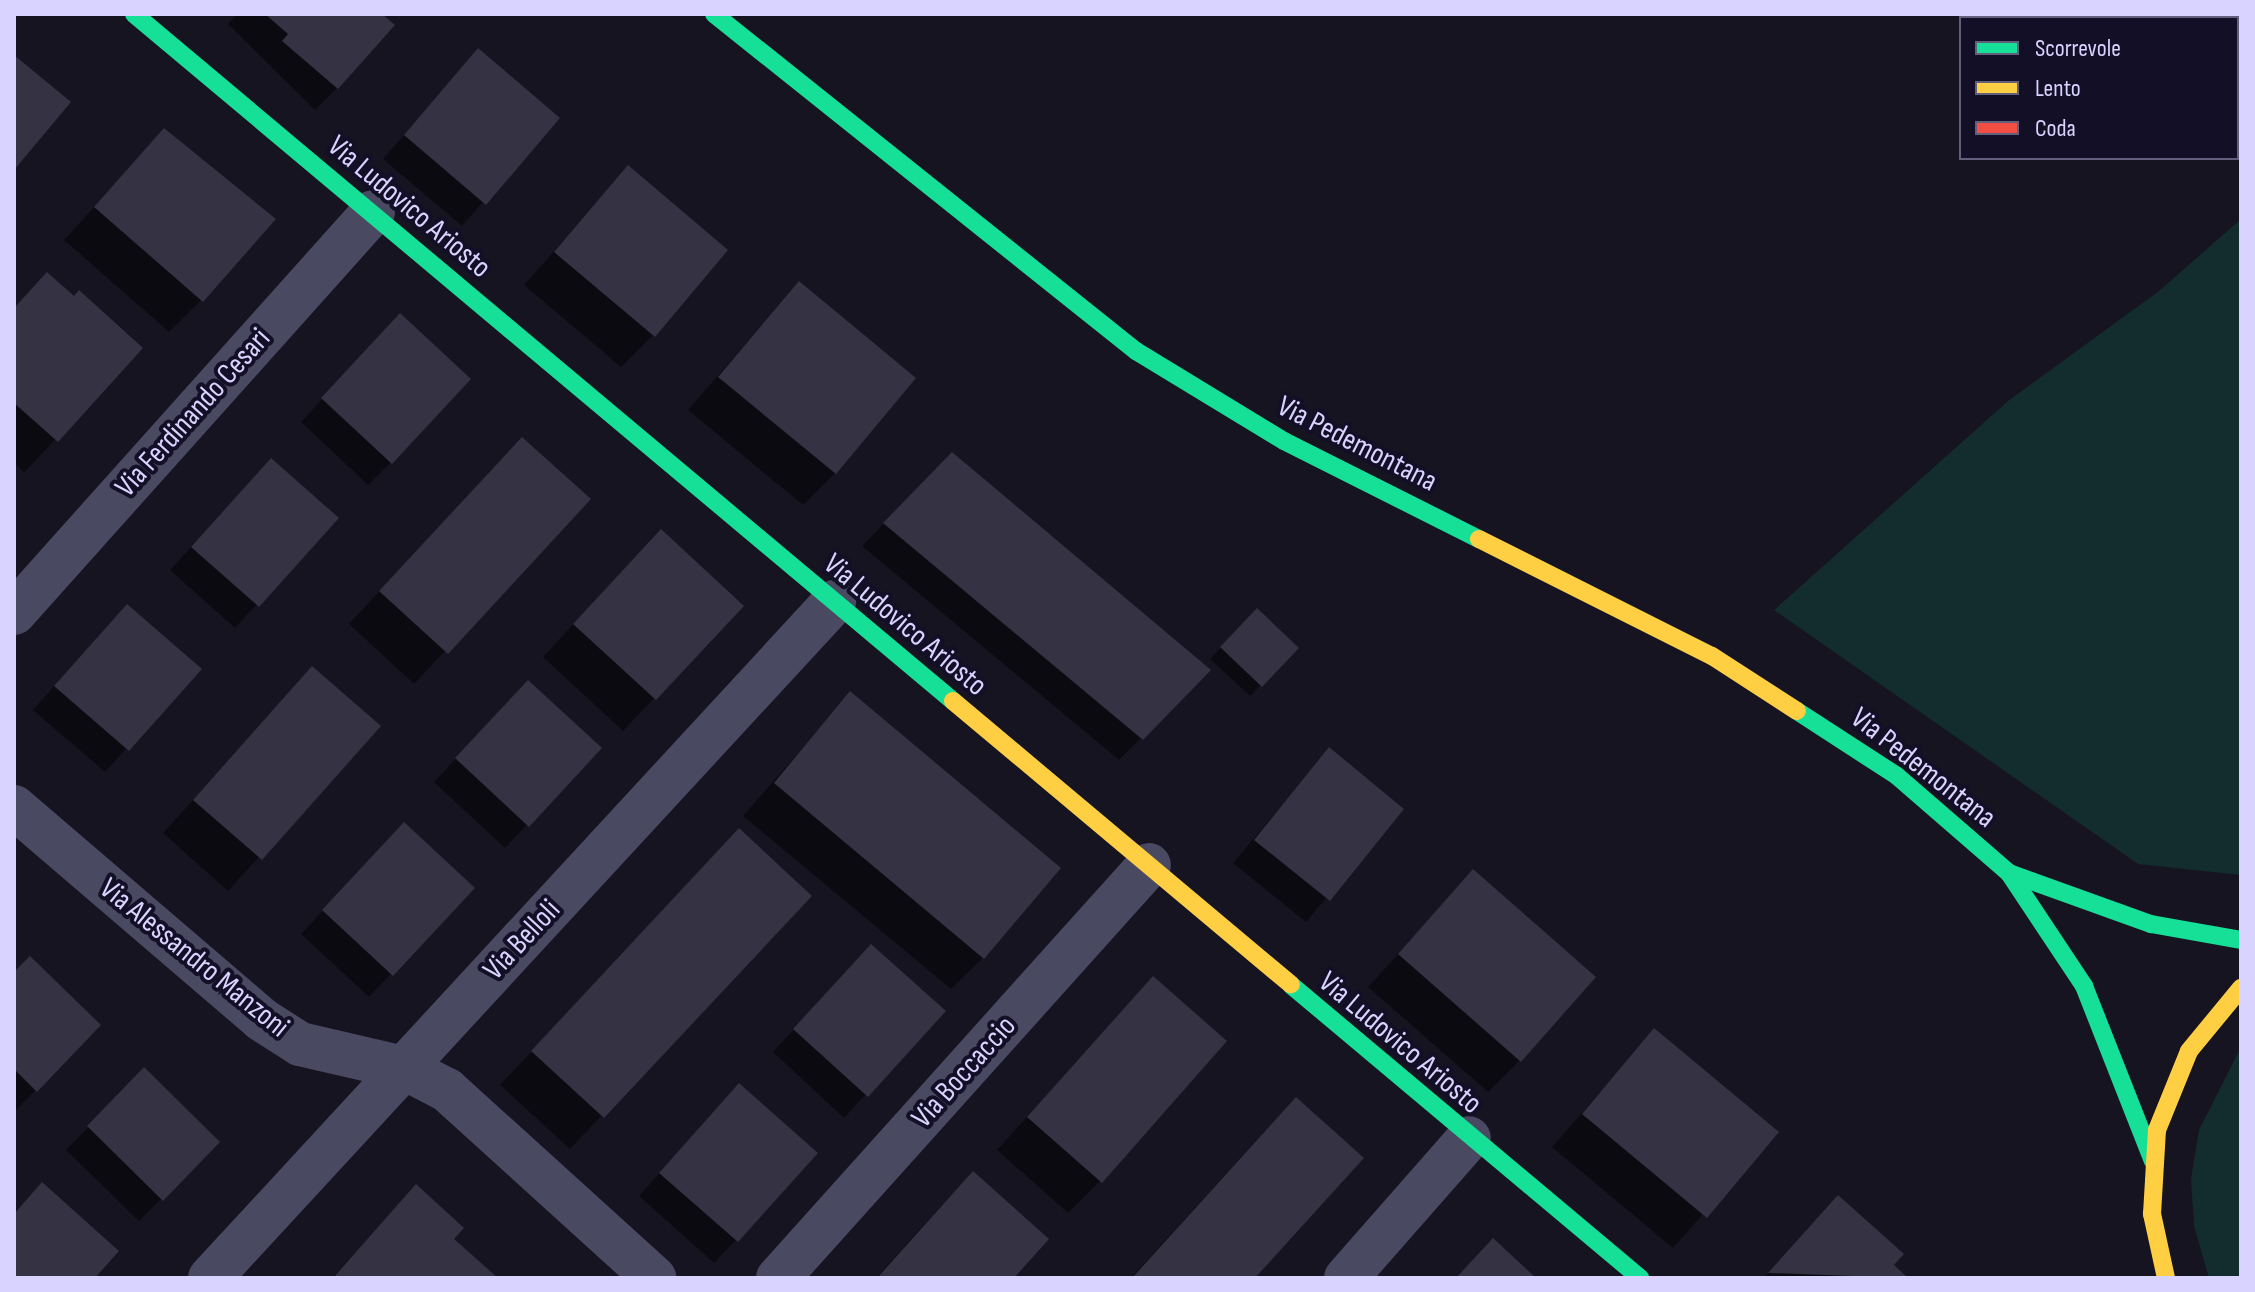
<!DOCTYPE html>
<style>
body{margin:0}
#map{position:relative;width:2255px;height:1292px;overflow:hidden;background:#161421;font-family:"Sofia Sans Condensed",sans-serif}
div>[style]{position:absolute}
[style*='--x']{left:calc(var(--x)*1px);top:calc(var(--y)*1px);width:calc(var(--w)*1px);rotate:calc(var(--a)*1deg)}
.green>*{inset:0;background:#132c2d}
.shadow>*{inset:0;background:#0007}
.building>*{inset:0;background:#343243}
.street>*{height:44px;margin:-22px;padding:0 22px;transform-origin:22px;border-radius:22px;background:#4a4962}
.fast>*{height:18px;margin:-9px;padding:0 9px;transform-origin:9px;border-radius:9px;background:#16e098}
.slow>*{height:18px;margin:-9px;padding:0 9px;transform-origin:9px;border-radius:9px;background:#ffcf43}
.jam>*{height:18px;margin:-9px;padding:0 9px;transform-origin:9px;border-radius:9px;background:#f24e42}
span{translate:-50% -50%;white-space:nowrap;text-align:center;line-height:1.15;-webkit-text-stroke:8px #130f26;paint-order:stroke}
.street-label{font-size:30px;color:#d9d4ff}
.frame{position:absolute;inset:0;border:16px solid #d9d4ff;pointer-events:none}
.legend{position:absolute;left:1959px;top:16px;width:280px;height:144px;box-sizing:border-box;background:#130f26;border:2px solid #625e7d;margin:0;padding:10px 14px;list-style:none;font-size:24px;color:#d9d4ff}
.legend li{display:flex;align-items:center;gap:16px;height:40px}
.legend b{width:40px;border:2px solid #625e7d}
</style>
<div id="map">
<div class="green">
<div style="clip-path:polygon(2241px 219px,2241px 875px,2138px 864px,1774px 610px,2008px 401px,2159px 291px)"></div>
<div style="clip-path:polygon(2241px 1047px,2241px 1278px,2209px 1278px,2194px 1226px,2191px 1179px,2199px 1130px)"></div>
</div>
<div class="shadow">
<div style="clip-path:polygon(237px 14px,379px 14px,337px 88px,315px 110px,228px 24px)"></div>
<div style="clip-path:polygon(478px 51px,557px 118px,462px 226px,383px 159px)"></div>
<div style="clip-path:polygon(164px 131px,201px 300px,169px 332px,64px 240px)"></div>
<div style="clip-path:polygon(628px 168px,653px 335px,621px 367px,524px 285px)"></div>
<div style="clip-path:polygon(47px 275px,140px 348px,24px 473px,14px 462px,14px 308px)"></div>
<div style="clip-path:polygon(799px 283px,835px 473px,803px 505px,688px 410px)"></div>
<div style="clip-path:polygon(378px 338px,391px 462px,368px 485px,301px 422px)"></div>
<div style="clip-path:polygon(952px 454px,1208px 670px,1119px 760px,862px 546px)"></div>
<div style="clip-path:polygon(271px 460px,336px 519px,235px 628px,170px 570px)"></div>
<div style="clip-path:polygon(491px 471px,588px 499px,414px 684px,349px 624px)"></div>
<div style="clip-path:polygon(629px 564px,741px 606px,623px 731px,543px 657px)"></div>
<div style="clip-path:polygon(1257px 610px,1296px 648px,1250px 696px,1210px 659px)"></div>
<div style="clip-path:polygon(105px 629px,199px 669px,105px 772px,33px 710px)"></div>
<div style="clip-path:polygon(312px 669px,378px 726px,228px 891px,163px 833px)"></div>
<div style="clip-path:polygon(850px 694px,983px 958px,951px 989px,743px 816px)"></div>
<div style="clip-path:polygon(506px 705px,599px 748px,505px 848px,434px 782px)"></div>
<div style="clip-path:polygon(1329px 750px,1402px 809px,1306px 922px,1233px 863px)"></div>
<div style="clip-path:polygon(382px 847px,472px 888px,369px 997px,301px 934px)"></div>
<div style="clip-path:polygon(707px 863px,809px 896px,570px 1149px,500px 1085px)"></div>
<div style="clip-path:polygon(1473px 872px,1520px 1060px,1488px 1092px,1368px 987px)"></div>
<div style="clip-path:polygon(849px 969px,943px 1011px,844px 1118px,773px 1052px)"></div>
<div style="clip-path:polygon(14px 975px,36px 1090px,14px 1112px)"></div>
<div style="clip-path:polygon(1153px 978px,1100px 1181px,1068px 1213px,997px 1150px)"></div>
<div style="clip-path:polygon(1654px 1031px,1776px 1132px,1673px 1248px,1552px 1147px)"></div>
<div style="clip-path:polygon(144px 1070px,218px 1142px,139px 1221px,66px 1150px)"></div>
<div style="clip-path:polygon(1296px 1100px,1252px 1278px,1131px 1278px,1264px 1132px)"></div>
<div style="clip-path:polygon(717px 1108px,736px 1240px,714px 1263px,639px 1196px)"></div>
<div style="clip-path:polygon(973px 1174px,1012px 1278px,876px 1278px,941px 1206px)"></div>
<div style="clip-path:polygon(416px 1187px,451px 1239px,495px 1278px,332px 1278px)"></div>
<div style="clip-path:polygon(1816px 1220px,1891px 1265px,1905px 1278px,1764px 1278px)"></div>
</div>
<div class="building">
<div style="clip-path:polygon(265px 14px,382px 14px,395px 25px,338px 89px,282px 41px,288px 34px)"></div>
<div style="clip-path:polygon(478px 48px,560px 118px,486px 205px,404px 135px)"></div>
<div style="clip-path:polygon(14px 55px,71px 102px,14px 170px)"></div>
<div style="clip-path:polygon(164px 128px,276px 219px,203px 302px,94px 207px)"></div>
<div style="clip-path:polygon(628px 165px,728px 250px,655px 337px,554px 252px)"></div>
<div style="clip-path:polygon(47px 272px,74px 296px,79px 290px,143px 348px,58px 442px,14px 403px,14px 308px)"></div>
<div style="clip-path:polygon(799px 281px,916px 378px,836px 474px,718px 377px)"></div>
<div style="clip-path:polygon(400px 313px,471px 379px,392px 464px,321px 398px)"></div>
<div style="clip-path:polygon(522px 437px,591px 499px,448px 654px,379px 591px)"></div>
<div style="clip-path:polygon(952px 452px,1211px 670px,1143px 740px,883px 523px)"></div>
<div style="clip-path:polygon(271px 458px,339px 518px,259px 607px,191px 547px)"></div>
<div style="clip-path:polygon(661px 529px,744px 606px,656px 700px,573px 624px)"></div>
<div style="clip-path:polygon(127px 604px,202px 669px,129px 751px,54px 686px)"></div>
<div style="clip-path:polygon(1257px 608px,1299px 648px,1262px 687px,1220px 647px)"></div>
<div style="clip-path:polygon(312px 666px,381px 726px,262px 860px,193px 800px)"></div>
<div style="clip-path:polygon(528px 680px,602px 748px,529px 827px,455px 758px)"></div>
<div style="clip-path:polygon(850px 691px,1061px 868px,984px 959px,774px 783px)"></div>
<div style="clip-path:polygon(1329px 747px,1404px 809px,1330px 901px,1254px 840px)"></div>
<div style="clip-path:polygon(404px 822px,475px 888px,393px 976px,322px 910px)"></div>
<div style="clip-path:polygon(739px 828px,812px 896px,604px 1118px,531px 1051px)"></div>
<div style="clip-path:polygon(1473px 869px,1596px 977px,1521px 1062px,1398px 954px)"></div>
<div style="clip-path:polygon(871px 944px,946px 1011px,868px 1097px,793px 1029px)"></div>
<div style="clip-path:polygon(30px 956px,101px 1025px,37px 1092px,14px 1069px,14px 972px)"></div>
<div style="clip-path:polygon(1153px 976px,1227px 1041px,1102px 1183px,1027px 1117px)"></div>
<div style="clip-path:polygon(1654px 1028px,1779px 1132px,1707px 1218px,1582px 1114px)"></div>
<div style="clip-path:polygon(144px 1067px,220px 1142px,163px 1201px,87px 1126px)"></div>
<div style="clip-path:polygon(739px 1083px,818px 1153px,738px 1242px,659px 1173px)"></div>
<div style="clip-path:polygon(1296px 1097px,1364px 1158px,1255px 1278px,1132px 1278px)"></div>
<div style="clip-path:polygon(973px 1171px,1049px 1239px,1014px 1278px,877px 1278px)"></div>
<div style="clip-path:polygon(42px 1182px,119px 1251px,95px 1278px,14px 1278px,14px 1214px)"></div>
<div style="clip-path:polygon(416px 1184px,464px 1228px,454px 1239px,498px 1278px,333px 1278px)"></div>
<div style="clip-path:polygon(1838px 1195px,1904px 1254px,1894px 1265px,1908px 1278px,1768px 1273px)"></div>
<div style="clip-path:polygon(1493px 1238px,1536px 1278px,1456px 1278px)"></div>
</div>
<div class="street">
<div style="--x:2189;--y:14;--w:5;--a:53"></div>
<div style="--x:14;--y:613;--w:538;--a:-48.16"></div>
<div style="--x:14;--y:807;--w:326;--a:40.6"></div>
<div style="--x:261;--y:1019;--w:46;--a:32.7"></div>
<div style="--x:300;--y:1044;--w:107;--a:13"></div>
<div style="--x:404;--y:1068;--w:48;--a:27.1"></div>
<div style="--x:447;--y:1090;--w:280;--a:42.2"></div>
<div style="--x:210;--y:1278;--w:920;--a:-47.29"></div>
<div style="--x:778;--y:1278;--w:555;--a:-48.07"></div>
<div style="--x:1346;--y:1278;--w:186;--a:-48.7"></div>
</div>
<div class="fast">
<div style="--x:134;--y:14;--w:1069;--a:39.99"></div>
<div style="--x:714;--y:14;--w:540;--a:38.61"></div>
<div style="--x:1136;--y:351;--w:173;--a:31.3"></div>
<div style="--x:1284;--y:441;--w:218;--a:26.7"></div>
<div style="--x:2138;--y:14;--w:7;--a:34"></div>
<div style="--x:1797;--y:711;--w:119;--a:33"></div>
<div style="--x:1897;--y:776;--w:148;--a:40.9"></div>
<div style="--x:2009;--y:873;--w:136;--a:56.4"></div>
<div style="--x:2084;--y:986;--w:188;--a:68.5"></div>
<div style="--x:2009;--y:873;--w:151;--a:19.8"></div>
<div style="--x:2151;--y:924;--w:91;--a:10.1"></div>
<div style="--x:1291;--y:985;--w:456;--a:40"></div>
</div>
<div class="slow">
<div style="--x:1479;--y:539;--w:261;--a:26.7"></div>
<div style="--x:1712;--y:656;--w:101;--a:32.9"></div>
<div style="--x:953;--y:701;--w:441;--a:40"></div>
<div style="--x:2166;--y:1278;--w:66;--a:-102.3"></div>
<div style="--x:2152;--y:1214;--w:84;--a:-86.6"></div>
<div style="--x:2157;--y:1130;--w:85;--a:-67.9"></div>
<div style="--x:2189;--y:1051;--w:82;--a:-50.5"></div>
</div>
<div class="jam">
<div style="--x:2237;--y:83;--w:5;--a:37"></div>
</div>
<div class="street-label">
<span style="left:409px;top:207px;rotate:40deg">Via Ludovico Ariosto</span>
<span style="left:193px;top:413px;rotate:-48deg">Via Ferdinando Cesari</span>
<span style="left:1357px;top:444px;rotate:27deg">Via Pedemontana</span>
<span style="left:905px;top:625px;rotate:40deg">Via Ludovico Ariosto</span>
<span style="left:1923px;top:768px;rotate:38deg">Via Pedemontana</span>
<span style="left:522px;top:940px;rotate:-47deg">Via Belloli</span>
<span style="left:194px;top:958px;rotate:39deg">Via Alessandro Manzoni</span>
<span style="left:1400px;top:1043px;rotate:40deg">Via Ludovico Ariosto</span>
<span style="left:964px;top:1072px;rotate:-48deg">Via Boccaccio</span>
</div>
<div class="frame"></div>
<ul class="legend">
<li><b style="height:10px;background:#16e098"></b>Scorrevole</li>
<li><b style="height:10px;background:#ffcf43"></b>Lento</li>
<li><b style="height:10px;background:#f24e42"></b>Coda</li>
</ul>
</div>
